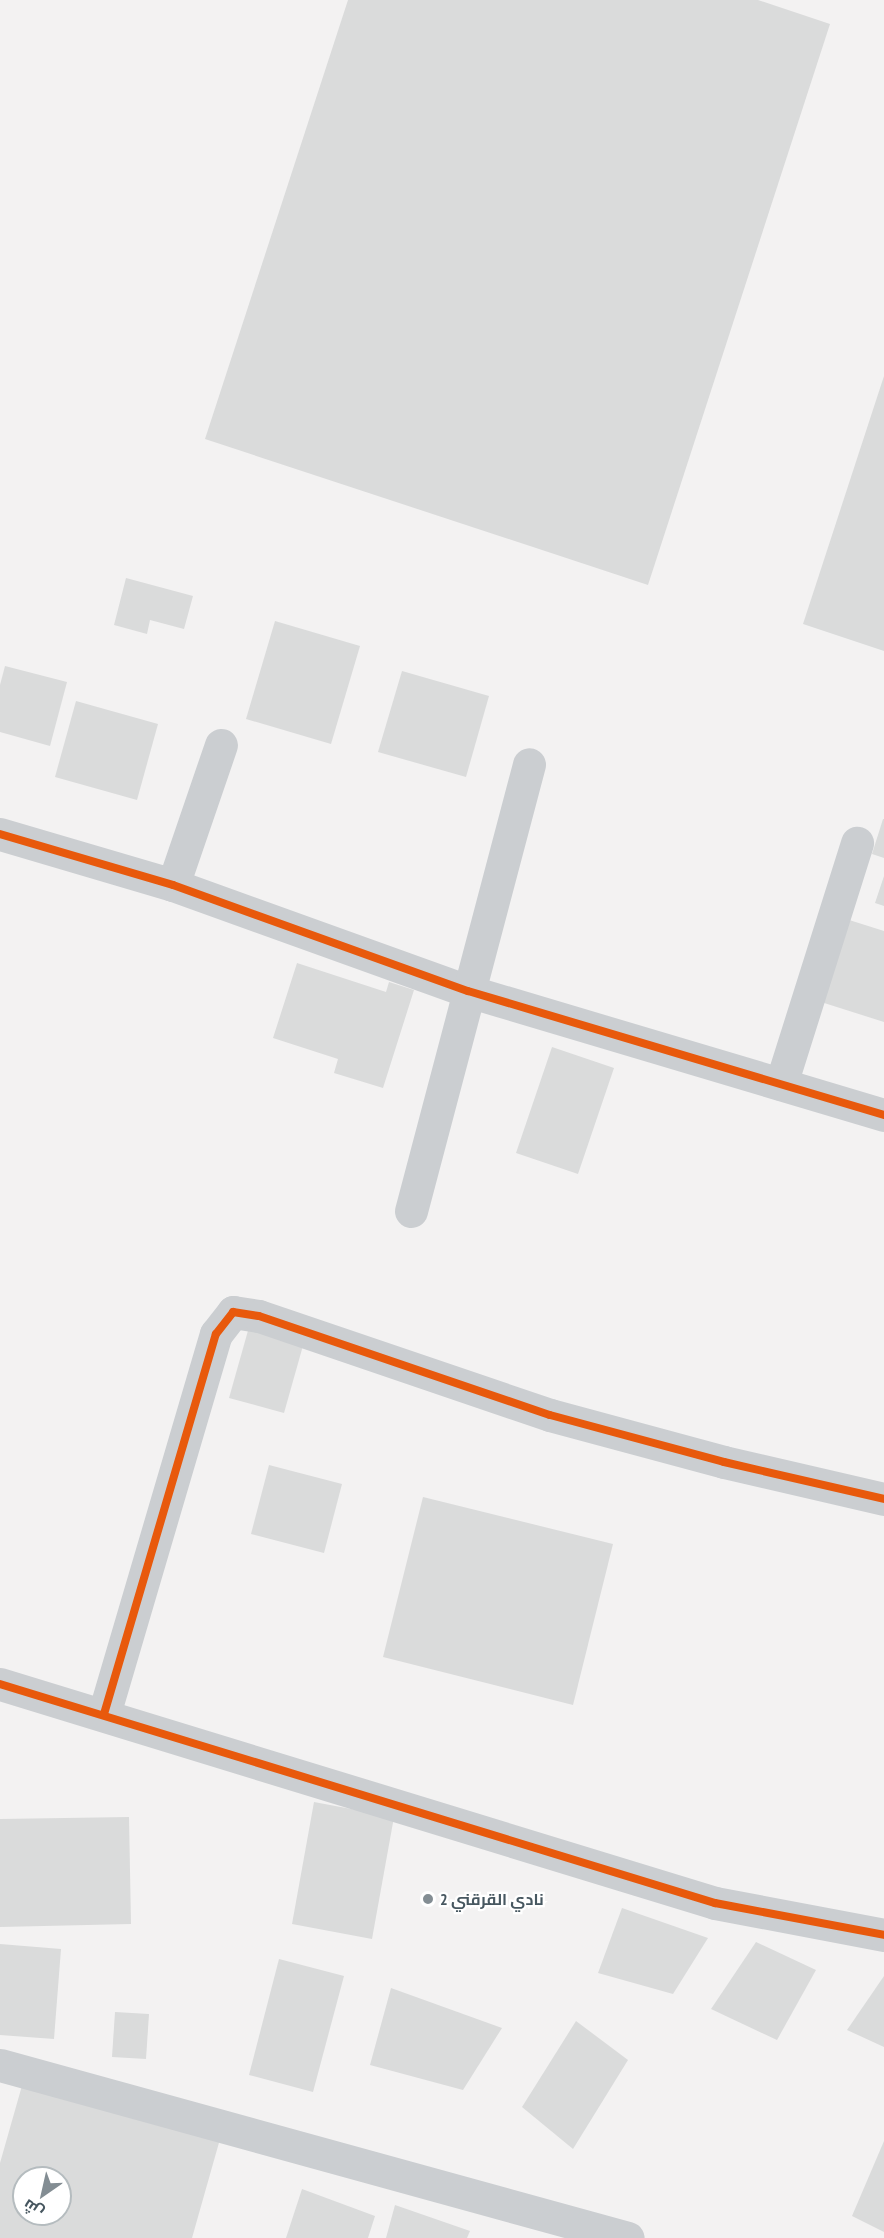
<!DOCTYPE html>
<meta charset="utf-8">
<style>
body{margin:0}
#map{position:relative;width:884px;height:2238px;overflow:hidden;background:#f3f2f2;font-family:"PT Sans Narrow",Cairo,sans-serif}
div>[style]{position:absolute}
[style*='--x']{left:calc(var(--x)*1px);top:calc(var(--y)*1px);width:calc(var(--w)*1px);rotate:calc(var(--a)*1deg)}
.building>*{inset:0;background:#dadbdb}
.minor>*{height:33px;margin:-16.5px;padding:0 16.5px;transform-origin:16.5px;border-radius:16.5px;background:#cbced1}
.cycleway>*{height:8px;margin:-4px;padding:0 4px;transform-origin:4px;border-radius:4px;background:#e8590c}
.dots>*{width:16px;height:16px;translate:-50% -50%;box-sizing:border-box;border:3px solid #fff;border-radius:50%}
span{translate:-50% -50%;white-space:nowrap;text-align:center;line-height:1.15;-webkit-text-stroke:4.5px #fff;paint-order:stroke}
.poi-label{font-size:16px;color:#475760;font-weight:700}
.left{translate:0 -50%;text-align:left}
.north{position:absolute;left:12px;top:2166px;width:60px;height:60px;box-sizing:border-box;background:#fff;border:2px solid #b5bcbf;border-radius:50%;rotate:214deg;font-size:16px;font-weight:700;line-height:24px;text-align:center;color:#475760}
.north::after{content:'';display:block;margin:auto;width:21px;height:27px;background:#838d93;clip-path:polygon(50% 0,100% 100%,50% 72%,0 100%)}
</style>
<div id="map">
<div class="building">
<div style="clip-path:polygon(348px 0,758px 0,830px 24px,648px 585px,205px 439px)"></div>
<div style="clip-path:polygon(884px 376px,884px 651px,803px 624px)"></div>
<div style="clip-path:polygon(126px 578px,193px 596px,184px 629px,150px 620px,147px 634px,114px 625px)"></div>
<div style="clip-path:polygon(275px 621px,360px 646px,331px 744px,246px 719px)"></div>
<div style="clip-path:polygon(5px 666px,67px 682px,50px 746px,0 732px,0 685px)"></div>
<div style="clip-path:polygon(402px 671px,489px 696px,466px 777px,378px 752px)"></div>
<div style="clip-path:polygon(76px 701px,158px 724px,137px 800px,55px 777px)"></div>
<div style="clip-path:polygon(883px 819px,884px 819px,884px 858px,872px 854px)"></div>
<div style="clip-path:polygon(884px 876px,884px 906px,875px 903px)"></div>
<div style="clip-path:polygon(846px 919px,884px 931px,884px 1022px,821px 1002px)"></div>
<div style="clip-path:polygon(297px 963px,386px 992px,389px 982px,414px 990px,383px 1088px,334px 1073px,338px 1059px,273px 1038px)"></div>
<div style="clip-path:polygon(552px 1047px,614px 1068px,578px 1174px,516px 1153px)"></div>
<div style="clip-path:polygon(251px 1320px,306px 1335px,284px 1413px,229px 1398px)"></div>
<div style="clip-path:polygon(269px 1465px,342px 1484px,324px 1553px,251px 1534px)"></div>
<div style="clip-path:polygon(423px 1497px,613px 1544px,573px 1705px,383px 1657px)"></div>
<div style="clip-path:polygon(314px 1802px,394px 1817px,372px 1939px,292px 1924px)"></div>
<div style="clip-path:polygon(129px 1817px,131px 1924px,0 1927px,0 1819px)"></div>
<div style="clip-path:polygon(622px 1908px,708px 1938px,673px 1994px,598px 1973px)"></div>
<div style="clip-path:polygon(756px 1942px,816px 1970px,777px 2040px,711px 2009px)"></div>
<div style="clip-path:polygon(0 1944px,61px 1949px,54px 2039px,0 2035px)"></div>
<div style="clip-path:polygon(279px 1959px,344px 1976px,313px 2092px,249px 2075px)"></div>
<div style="clip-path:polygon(884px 1976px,884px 2047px,847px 2030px)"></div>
<div style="clip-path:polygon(391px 1988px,502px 2028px,463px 2090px,370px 2065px)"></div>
<div style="clip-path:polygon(115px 2012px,149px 2014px,146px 2059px,112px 2057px)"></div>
<div style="clip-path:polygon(576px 2021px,628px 2060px,573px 2149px,522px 2107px)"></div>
<div style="clip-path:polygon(evenodd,25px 2075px,222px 2132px,192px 2238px,0 2238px,0 2163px,25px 2075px,24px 2178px,60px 2178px,60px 2214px,24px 2214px,24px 2178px)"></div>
<div style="clip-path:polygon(884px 2141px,884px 2232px,852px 2216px)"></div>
<div style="clip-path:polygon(302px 2189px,375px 2216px,368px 2238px,286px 2238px)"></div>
<div style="clip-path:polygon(395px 2205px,470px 2231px,467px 2238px,386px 2238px)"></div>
</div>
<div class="minor">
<div style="--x:0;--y:834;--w:180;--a:16.4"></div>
<div style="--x:173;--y:885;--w:313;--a:19.8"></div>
<div style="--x:468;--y:991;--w:434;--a:16.6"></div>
<div style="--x:173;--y:885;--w:148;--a:-71.1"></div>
<div style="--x:781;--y:1084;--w:253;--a:-72.5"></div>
<div style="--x:411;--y:1211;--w:462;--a:-75.2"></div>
<div style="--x:0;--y:1684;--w:748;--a:17.03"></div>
<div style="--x:715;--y:1903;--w:172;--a:10.7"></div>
<div style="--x:104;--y:1714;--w:396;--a:-73.6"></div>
<div style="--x:216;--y:1334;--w:28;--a:-52"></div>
<div style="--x:233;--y:1312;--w:26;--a:9"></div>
<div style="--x:259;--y:1316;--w:307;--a:18.8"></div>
<div style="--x:550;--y:1415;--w:180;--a:15.1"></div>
<div style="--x:724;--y:1462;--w:164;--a:13"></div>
<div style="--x:0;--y:2065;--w:651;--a:15.4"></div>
</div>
<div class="cycleway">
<div style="--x:0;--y:834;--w:180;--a:16.4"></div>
<div style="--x:173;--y:885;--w:313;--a:19.8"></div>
<div style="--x:468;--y:991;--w:434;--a:16.6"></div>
<div style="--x:0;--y:1684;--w:748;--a:17.03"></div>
<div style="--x:715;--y:1903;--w:172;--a:10.7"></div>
<div style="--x:104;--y:1714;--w:396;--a:-73.6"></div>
<div style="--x:216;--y:1334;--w:28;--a:-52"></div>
<div style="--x:233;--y:1312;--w:26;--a:9"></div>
<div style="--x:259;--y:1316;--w:307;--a:18.8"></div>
<div style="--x:550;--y:1415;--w:180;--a:15.1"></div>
<div style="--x:724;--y:1462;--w:164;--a:13"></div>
</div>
<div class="dots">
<div style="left:428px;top:1899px;background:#838d93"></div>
</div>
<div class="poi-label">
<span class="left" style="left:440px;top:1899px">نادي القرقني 2</span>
</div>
<div class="north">ش</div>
</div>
